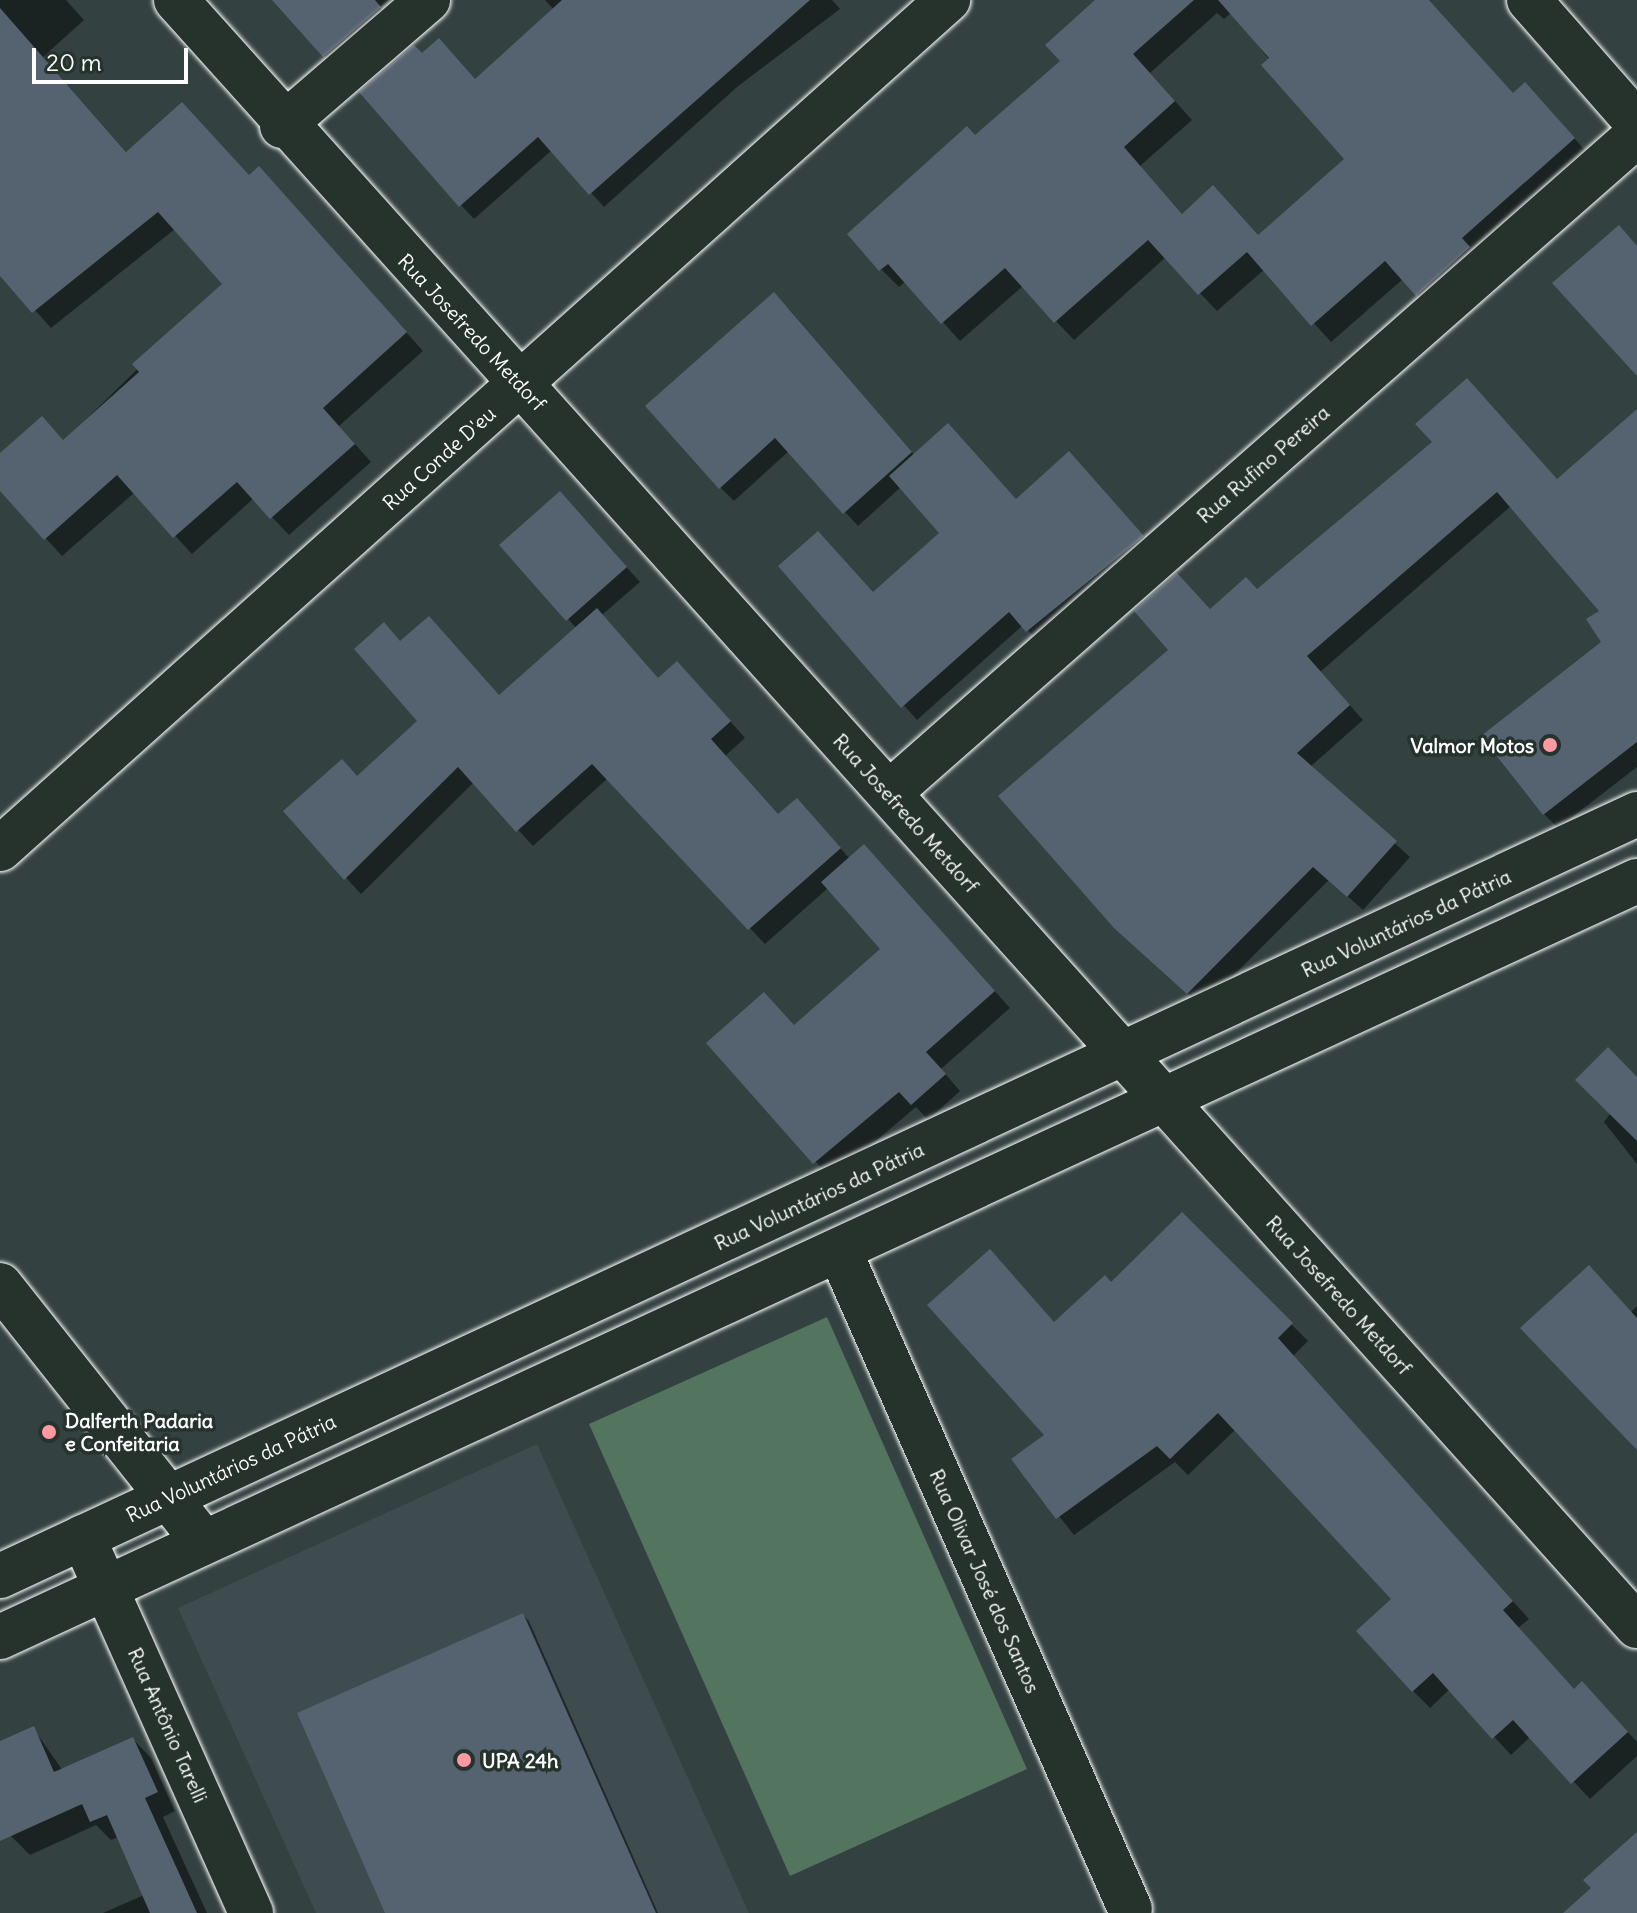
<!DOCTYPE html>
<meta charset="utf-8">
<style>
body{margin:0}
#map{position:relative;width:1637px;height:1913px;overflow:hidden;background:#344141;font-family:Delius,sans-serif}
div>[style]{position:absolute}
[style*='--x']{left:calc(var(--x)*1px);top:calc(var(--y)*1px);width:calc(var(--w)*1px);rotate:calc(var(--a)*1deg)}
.built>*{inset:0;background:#3e4b4f}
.green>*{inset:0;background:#53745e}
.shadow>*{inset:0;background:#0007}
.building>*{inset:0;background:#556370}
.roads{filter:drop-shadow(0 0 2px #fff) drop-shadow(0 0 2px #fff)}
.street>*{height:44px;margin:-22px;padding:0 22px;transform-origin:22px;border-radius:22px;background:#26332d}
.secondary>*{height:44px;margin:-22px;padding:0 22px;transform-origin:22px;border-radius:22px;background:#26332d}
.dots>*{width:22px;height:22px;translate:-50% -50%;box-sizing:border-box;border:4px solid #26332d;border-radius:50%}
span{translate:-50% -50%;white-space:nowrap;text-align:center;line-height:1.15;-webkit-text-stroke:7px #26332d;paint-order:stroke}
.street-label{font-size:20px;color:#fff}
.poi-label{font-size:20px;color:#fff;font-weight:700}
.right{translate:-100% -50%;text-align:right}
.left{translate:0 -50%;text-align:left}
.scale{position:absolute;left:32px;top:48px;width:156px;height:36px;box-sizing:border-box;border:4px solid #fff;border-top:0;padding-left:10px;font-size:24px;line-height:28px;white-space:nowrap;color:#fff;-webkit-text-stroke:6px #26332d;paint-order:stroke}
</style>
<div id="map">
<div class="built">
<div style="clip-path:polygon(537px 1444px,749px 1913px,316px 1913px,178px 1608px)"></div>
</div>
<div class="green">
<div style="clip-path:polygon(827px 1317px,1027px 1769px,790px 1876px,589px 1424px)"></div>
</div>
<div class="shadow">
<div style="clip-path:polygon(0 0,66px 0,84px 20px,43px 57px,128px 154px,276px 186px,423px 351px,339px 426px,371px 462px,289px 535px,254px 498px,192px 554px,135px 492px,62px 556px,0 488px,0 455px,64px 441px,224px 284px,175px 229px,51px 328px,0 271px)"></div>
<div style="clip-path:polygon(293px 0,388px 0,380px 7px,392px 21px,337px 69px,283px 9px)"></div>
<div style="clip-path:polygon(545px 0,832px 0,840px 9px,737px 87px,604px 207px,552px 150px,474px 219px,461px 205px,422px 56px,476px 81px,554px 10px)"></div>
<div style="clip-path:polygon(evenodd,1104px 0,1429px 0,1514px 95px,1543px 103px,1591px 157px,1435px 312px,1403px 279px,1331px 342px,1265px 269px,1217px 311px,1166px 257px,1074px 340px,1023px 286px,960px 341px,906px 281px,899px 287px,881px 269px,976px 137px,1062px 62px,1104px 0,1232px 12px,1347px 159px,1259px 237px,1183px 215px,1140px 166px,1192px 120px,1150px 73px,1217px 13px,1224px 19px,1232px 12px)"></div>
<div style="clip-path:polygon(788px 308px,915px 456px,1017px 501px,1083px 468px,1156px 550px,1041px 644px,1023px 625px,917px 720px,781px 566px,874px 594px,942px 533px,901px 487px,858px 526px,789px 451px,734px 501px,720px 487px)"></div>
<div style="clip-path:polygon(1637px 411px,1637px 767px,1558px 828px,1544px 814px,1604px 643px,1602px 611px,1511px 506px,1320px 672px,1363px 720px,1310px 767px,1410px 857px,1363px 910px,1329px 880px,1202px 1007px,1131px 942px,1171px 650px,1211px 611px,1258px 591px,1435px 443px,1558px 481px)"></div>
<div style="clip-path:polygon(573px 508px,640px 582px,602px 615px,659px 680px,693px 679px,745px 738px,725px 756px,779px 816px,812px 816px,850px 859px,880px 863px,1010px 1008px,941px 1069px,960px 1091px,928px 1120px,916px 1107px,831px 1179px,709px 1043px,795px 1027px,883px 949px,828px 888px,765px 944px,608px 778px,533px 846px,474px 782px,361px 894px,286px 812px,358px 778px,420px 721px,401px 643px,500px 697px,577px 629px,502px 545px)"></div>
<div style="clip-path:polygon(1637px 1079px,1637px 1164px,1604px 1122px)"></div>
<div style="clip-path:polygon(1182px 1215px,1308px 1341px,1293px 1356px,1529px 1619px,1518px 1628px,1575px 1691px,1599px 1701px,1637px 1742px,1637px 1756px,1590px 1799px,1531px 1736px,1511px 1755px,1450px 1689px,1430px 1708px,1413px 1691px,1394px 1599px,1236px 1429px,1188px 1475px,1175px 1462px,1074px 1535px,1014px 1459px,1047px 1435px,1055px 1324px,1112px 1284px)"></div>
<div style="clip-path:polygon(1637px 1306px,1637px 1445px,1631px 1312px)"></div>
<div style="clip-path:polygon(523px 1615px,529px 1621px,658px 1913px,387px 1913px)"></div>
<div style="clip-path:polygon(33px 1728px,63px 1771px,133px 1739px,151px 1758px,175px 1811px,163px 1817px,207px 1913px,103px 1913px,144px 1895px,118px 1837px,111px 1840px,96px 1825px,30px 1855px,11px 1836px,0 1812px,0 1743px)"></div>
</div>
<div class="building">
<div style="clip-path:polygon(272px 0,375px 0,381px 7px,323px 57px)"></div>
<div style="clip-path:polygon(562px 0,810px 0,589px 195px,538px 137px,459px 207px,359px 92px,414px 45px,422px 53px,439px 38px,475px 79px)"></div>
<div style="clip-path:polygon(1095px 0,1194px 0,1133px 54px,1175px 101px,1124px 147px,1182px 214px,1213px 185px,1258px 235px,1344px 159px,1261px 65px,1269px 58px,1218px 0,1429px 0,1513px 93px,1525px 82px,1575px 138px,1462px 238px,1470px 247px,1416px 296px,1385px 261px,1311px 326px,1247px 252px,1198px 295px,1148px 240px,1054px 323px,1005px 268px,941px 324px,888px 264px,879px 271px,847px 234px,967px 126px,975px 135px,1060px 61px,1045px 45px)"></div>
<div style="clip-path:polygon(0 8px,126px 152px,182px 102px,249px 175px,259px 166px,407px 332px,323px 408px,355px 444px,270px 519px,237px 482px,173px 538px,117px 475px,44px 540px,0 491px,0 453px,42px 416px,63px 440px,139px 372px,132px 364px,222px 284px,158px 212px,32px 313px,0 276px)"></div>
<div style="clip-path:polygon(1619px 225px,1637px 246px,1637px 376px,1552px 283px)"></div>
<div style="clip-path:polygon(774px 292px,912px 452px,843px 514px,775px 438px,719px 489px,645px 406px)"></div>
<div style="clip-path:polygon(1467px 378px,1557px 479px,1637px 409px,1637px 742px,1543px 815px,1481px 736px,1601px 642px,1586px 619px,1599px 611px,1497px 492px,1307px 656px,1350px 705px,1297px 753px,1397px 841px,1347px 897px,1313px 867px,1187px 994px,1114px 928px,998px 796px,1168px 650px,1134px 611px,1177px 573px,1210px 609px,1246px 577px,1257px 589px,1432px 442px,1415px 424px)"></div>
<div style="clip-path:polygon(948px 423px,1016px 499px,1069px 451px,1144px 536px,1026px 632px,1009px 612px,901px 708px,778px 566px,818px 531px,873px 592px,939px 533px,889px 476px)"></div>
<div style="clip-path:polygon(560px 491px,627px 567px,566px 621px,499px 545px)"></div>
<div style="clip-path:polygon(597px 608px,658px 678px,677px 661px,731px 721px,711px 739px,778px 814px,797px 798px,841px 848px,748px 930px,592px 764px,516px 832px,458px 767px,344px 880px,283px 811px,342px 759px,357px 776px,417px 721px,354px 649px,384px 622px,400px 641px,429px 616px,499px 695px)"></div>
<div style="clip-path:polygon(864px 844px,995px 991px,926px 1052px,946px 1074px,911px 1105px,899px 1092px,813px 1164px,706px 1043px,764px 992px,794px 1025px,880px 949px,821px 882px)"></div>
<div style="clip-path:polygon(1608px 1047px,1637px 1077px,1637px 1141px,1575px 1080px)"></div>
<div style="clip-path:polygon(1182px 1212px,1293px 1323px,1278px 1338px,1513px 1601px,1503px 1610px,1574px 1689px,1582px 1681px,1628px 1732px,1571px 1784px,1513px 1720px,1492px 1739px,1433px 1673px,1412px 1692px,1356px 1631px,1391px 1599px,1218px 1413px,1170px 1459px,1157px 1446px,1056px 1519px,1011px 1459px,1044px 1435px,927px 1305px,990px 1249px,1054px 1322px,1105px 1275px,1111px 1282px)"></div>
<div style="clip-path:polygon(1589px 1265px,1637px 1318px,1637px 1450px,1520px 1328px)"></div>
<div style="clip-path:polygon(523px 1613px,656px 1913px,385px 1913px,297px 1713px)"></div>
<div style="clip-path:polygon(34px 1726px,54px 1772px,133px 1737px,158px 1792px,145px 1798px,197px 1913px,150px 1913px,107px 1815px,90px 1822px,82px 1804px,0 1841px,0 1741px)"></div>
<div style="clip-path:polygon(1637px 1832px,1637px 1913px,1563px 1913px,1591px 1888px,1583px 1880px)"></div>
</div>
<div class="roads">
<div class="street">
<div style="--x:176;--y:0;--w:2186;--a:48.06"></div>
<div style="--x:1529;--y:0;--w:164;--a:48.7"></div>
<div style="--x:282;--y:126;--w:193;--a:-40.8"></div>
<div style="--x:889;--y:793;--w:996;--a:-41.34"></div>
<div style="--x:0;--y:849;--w:1273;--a:-41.85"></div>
<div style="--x:840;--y:1252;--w:718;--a:66.18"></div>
<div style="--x:0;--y:1285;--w:327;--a:51.6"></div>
<div style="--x:83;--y:1537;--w:412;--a:65.9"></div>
</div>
<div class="secondary">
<div style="--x:0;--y:1576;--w:1806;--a:-24.96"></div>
<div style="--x:0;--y:1637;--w:1803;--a:-24.79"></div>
</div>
</div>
<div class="dots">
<div style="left:1550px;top:745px;background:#ff9aa2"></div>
<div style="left:49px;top:1432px;background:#ff9aa2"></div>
<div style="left:464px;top:1760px;background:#ff9aa2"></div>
</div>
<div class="street-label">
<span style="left:472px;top:332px;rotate:47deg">Rua Josefredo Metdorf</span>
<span style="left:439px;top:458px;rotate:-42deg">Rua Conde D'eu</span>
<span style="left:1263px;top:464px;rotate:-41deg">Rua Rufino Pereira</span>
<span style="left:906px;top:813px;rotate:48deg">Rua Josefredo Metdorf</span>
<span style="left:1406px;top:923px;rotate:-25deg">Rua Voluntários da Pátria</span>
<span style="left:819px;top:1196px;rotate:-25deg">Rua Voluntários da Pátria</span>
<span style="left:1339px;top:1295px;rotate:48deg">Rua Josefredo Metdorf</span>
<span style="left:231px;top:1468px;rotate:-25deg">Rua Voluntários da Pátria</span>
<span style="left:985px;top:1581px;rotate:66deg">Rua Olivar José dos Santos</span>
<span style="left:168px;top:1725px;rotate:66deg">Rua Antônio Tarelli</span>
</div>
<div class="poi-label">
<span class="right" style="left:1534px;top:745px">Valmor Motos</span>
<span class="left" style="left:65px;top:1432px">Dalferth Padaria<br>e Confeitaria</span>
<span class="left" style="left:482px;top:1760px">UPA 24h</span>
</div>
<div class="scale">20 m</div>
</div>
